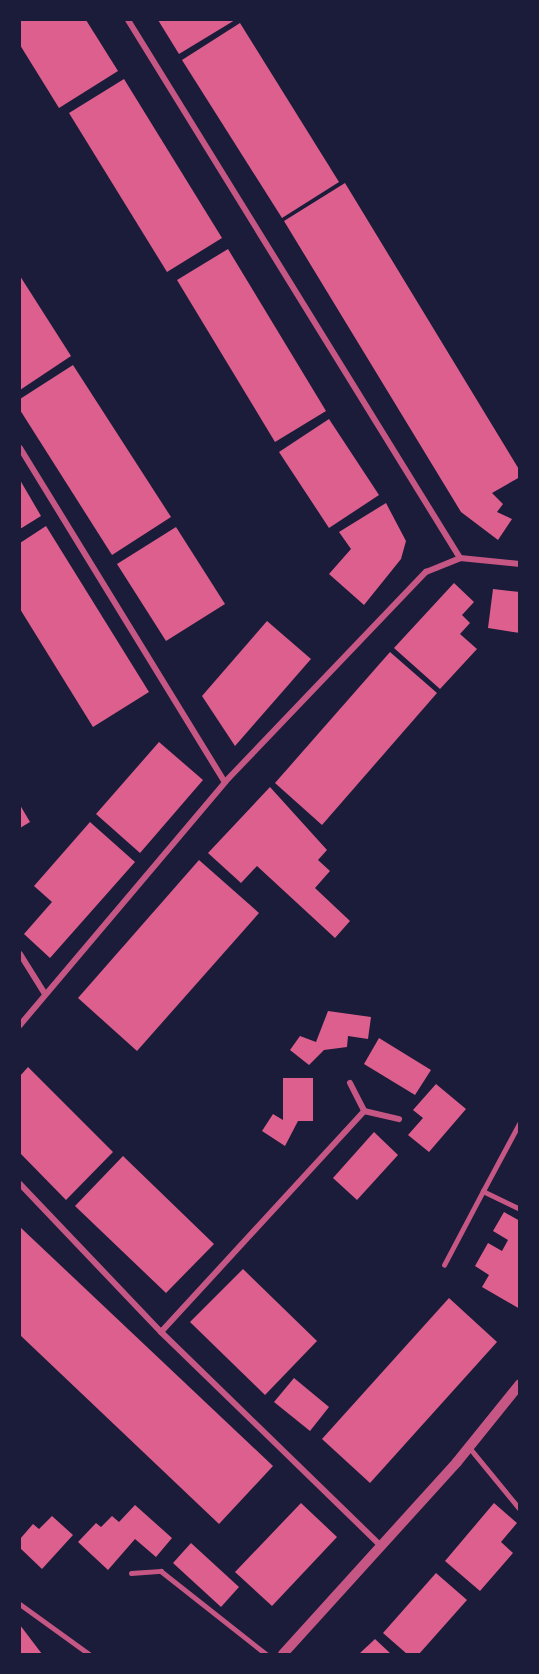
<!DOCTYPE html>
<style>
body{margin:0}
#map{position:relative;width:539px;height:1674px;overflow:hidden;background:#1b1b3a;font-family:"Noto Sans",sans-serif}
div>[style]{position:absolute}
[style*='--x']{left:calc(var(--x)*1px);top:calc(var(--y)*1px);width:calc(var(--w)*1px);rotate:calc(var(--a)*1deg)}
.building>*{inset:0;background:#dd5f8e}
.service>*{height:4.5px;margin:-2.25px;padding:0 2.25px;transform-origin:2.25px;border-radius:2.25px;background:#c65784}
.minor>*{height:6px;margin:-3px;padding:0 3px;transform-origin:3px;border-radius:3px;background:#c65784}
.tertiary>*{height:10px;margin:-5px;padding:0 5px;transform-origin:5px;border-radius:5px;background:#c65784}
span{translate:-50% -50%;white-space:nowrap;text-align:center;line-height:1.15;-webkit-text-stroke:4.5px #1b1b3a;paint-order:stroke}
.frame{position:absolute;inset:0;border:21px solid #1b1b3a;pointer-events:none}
</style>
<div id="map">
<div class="building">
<div style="clip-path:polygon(20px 20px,86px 20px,118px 71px,59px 108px,20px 45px)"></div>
<div style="clip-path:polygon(158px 20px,235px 20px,179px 54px)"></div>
<div style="clip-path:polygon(240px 23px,339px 182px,282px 218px,182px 60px)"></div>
<div style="clip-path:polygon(124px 79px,222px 238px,167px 272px,69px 113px)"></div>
<div style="clip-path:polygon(345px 183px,520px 471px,520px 477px,492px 493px,503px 504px,497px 512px,512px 519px,498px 540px,461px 512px,284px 221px)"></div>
<div style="clip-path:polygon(228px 249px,326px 411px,275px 442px,177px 280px)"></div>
<div style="clip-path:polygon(20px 276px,71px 356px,20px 390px)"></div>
<div style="clip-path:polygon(73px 365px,171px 517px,112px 555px,20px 410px,20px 399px)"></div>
<div style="clip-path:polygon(329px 419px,379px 495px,329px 528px,279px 452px)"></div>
<div style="clip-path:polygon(20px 480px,41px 516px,20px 529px)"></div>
<div style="clip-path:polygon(386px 503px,406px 541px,401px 559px,364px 605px,329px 574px,351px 549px,339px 532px)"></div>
<div style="clip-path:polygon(46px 526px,149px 692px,93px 727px,20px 609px,20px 543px)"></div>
<div style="clip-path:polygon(176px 527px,225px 604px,166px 641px,117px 564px)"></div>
<div style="clip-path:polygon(454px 583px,474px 602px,462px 615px,470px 623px,460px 634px,477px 649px,440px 689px,394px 648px)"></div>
<div style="clip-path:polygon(493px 589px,520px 592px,520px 633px,488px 628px)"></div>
<div style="clip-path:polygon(267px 621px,311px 659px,235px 746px,202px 696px)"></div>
<div style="clip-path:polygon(390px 652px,437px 693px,322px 825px,275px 783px)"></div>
<div style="clip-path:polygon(159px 742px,203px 780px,140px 853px,96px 814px)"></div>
<div style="clip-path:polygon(270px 787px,327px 850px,318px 860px,330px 871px,315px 888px,350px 921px,335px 938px,257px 866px,241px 883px,208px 853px)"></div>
<div style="clip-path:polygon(20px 805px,30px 822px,20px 828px)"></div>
<div style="clip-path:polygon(90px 822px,135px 862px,50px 958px,24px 934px,52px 902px,34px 886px)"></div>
<div style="clip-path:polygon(199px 860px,259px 913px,137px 1051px,78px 998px)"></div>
<div style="clip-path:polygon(328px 1011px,371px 1017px,368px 1039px,348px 1036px,347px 1047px,324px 1050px,309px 1065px,290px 1050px,300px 1036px,316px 1042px)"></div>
<div style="clip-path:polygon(379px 1038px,431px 1070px,415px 1095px,364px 1064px)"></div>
<div style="clip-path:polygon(28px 1067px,113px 1152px,66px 1200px,20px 1153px,20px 1076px)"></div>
<div style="clip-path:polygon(283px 1078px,313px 1078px,313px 1121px,298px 1121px,285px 1146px,262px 1131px,273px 1114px,283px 1120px)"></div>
<div style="clip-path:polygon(436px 1084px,466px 1109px,429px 1152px,408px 1135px,423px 1118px,413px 1110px)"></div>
<div style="clip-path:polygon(374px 1132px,398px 1155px,357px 1200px,333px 1178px)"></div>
<div style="clip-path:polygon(123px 1156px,214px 1244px,166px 1293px,75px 1206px)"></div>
<div style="clip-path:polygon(504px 1212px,520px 1221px,520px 1309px,482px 1287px,489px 1275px,475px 1266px,488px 1243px,502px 1251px,508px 1240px,493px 1231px)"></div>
<div style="clip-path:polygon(20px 1227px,273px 1466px,219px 1524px,20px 1335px)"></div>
<div style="clip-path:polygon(243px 1269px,317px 1341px,265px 1395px,190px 1322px)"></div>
<div style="clip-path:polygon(449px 1298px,497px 1342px,370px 1483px,322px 1439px)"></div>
<div style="clip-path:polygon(294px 1378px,329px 1407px,310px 1431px,274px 1402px)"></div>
<div style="clip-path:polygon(301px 1503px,337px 1537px,272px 1606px,235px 1572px)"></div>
<div style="clip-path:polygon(494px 1503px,517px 1523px,501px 1542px,513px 1553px,480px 1591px,445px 1561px)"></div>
<div style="clip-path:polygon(135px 1505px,172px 1538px,156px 1557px,135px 1539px,108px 1570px,78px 1542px,96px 1523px,101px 1527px,112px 1516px,119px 1522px)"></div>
<div style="clip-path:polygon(52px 1516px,73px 1535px,42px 1569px,20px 1548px,20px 1539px,33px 1524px,39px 1529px)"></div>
<div style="clip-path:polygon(191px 1543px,239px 1587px,221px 1607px,173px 1563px)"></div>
<div style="clip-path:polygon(436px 1573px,467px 1600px,419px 1654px,407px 1654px,383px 1633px)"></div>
<div style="clip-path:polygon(20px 1625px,42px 1654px,20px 1654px)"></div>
<div style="clip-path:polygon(375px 1639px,391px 1654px,359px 1654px)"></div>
</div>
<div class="service">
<div style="--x:483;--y:1191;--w:78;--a:-61.8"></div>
<div style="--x:444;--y:1265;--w:84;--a:-62.2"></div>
<div style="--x:483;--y:1191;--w:41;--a:25.9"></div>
<div style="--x:469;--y:1447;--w:80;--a:50.6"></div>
<div style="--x:131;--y:1573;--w:30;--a:-4"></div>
<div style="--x:161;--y:1571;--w:134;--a:38.3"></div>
<div style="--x:20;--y:1604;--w:85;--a:35.9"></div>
</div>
<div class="minor">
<div style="--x:128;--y:20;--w:632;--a:58.32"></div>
<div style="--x:20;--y:448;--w:392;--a:58.5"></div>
<div style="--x:20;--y:954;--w:47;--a:58"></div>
<div style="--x:20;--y:1025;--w:318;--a:-49.8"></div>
<div style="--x:225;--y:782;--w:291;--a:-46.3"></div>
<div style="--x:426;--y:572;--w:37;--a:-22"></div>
<div style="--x:460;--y:558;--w:60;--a:5.7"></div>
<div style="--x:350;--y:1083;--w:31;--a:63"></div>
<div style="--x:364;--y:1111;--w:36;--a:13"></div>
<div style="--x:20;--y:1184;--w:204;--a:46.4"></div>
<div style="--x:161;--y:1332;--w:307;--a:44.2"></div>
<div style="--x:161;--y:1332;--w:300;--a:-47.4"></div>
</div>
<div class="tertiary">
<div style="--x:283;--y:1654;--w:259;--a:-47.8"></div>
<div style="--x:457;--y:1462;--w:100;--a:-51.1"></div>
</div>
<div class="frame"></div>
</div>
